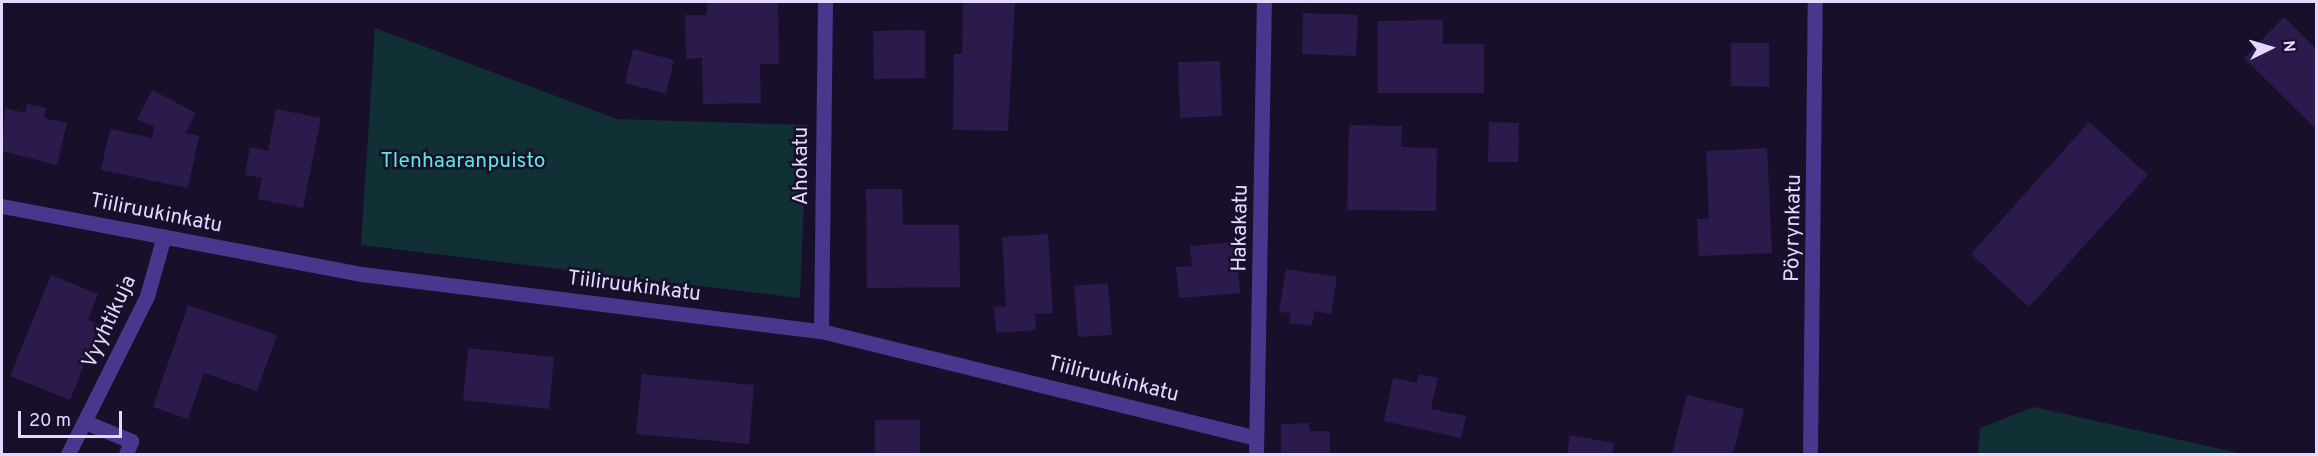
<!DOCTYPE html>
<meta charset="utf-8">
<style>
body{margin:0}
#map{position:relative;width:2318px;height:456px;overflow:hidden;background:#180f2a;font-family:Overpass,sans-serif}
div>[style]{position:absolute}
[style*='--x']{left:calc(var(--x)*1px);top:calc(var(--y)*1px);width:calc(var(--w)*1px);rotate:calc(var(--a)*1deg)}
.green>*{inset:0;background:#113035}
.building>*{inset:0;background:#2c1a4d}
.minor>*{height:15px;margin:-7.5px;padding:0 7.5px;transform-origin:7.5px;border-radius:7.5px;background:#48378c}
span{translate:-50% -50%;white-space:nowrap;text-align:center;line-height:1.15;-webkit-text-stroke:5px #180f2a;paint-order:stroke}
.park-label{font-size:21px;color:#5ce8dc}
.street-label{font-size:21px;color:#e3d8ff}
.frame{position:absolute;inset:0;border:3px solid #e3d8ff;pointer-events:none}
.north{position:absolute;left:2240px;top:18px;width:60px;height:60px;-webkit-text-stroke:4px #180f2a;paint-order:stroke;rotate:85deg;font-size:16px;font-weight:700;line-height:24px;text-align:center;color:#e3d8ff}
.north::after{content:'';display:block;margin:auto;width:21px;height:27px;background:#e3d8ff;clip-path:polygon(50% 0,100% 100%,50% 72%,0 100%)}
.scale{position:absolute;left:18px;top:411px;width:104px;height:27px;box-sizing:border-box;border:3px solid #e3d8ff;border-top:0;padding-left:8px;font-size:18px;line-height:21px;white-space:nowrap;color:#e3d8ff;-webkit-text-stroke:4px #180f2a;paint-order:stroke}
</style>
<div id="map">
<div class="green">
<div style="clip-path:polygon(375px 28px,617px 119px,807px 125px,800px 298px,361px 245px)"></div>
<div style="clip-path:polygon(2034px 407px,2243px 454px,1978px 454px,1980px 428px)"></div>
</div>
<div class="building">
<div style="clip-path:polygon(707px 2px,778px 2px,779px 64px,760px 64px,761px 103px,703px 104px,702px 58px,686px 59px,685px 15px,707px 15px)"></div>
<div style="clip-path:polygon(963px 2px,1015px 2px,1008px 131px,953px 130px,954px 54px,962px 54px)"></div>
<div style="clip-path:polygon(1303px 13px,1358px 15px,1356px 56px,1302px 54px)"></div>
<div style="clip-path:polygon(2284px 17px,2316px 49px,2316px 129px,2244px 58px)"></div>
<div style="clip-path:polygon(1443px 20px,1443px 44px,1484px 44px,1484px 93px,1378px 93px,1378px 21px)"></div>
<div style="clip-path:polygon(925px 30px,925px 78px,874px 79px,873px 31px)"></div>
<div style="clip-path:polygon(1731px 43px,1769px 43px,1769px 87px,1731px 86px)"></div>
<div style="clip-path:polygon(633px 49px,674px 60px,666px 94px,625px 83px)"></div>
<div style="clip-path:polygon(1220px 61px,1222px 116px,1180px 118px,1178px 62px)"></div>
<div style="clip-path:polygon(152px 90px,196px 113px,186px 133px,199px 136px,188px 188px,101px 170px,110px 129px,152px 138px,154px 127px,137px 119px)"></div>
<div style="clip-path:polygon(27px 104px,46px 108px,44px 118px,67px 123px,57px 165px,2px 151px,5px 108px,25px 113px)"></div>
<div style="clip-path:polygon(276px 109px,321px 118px,303px 208px,258px 199px,262px 178px,245px 175px,250px 147px,268px 151px)"></div>
<div style="clip-path:polygon(1489px 122px,1519px 123px,1518px 162px,1488px 162px)"></div>
<div style="clip-path:polygon(2089px 122px,2148px 175px,2029px 307px,1971px 254px)"></div>
<div style="clip-path:polygon(1349px 125px,1402px 126px,1401px 147px,1437px 148px,1436px 211px,1347px 210px)"></div>
<div style="clip-path:polygon(1767px 148px,1772px 253px,1699px 256px,1697px 219px,1709px 219px,1706px 151px)"></div>
<div style="clip-path:polygon(866px 189px,902px 189px,903px 225px,959px 225px,960px 287px,867px 288px)"></div>
<div style="clip-path:polygon(1048px 234px,1053px 313px,1035px 314px,1036px 330px,996px 333px,994px 307px,1006px 306px,1002px 237px)"></div>
<div style="clip-path:polygon(1236px 242px,1240px 293px,1179px 298px,1176px 267px,1192px 266px,1190px 246px)"></div>
<div style="clip-path:polygon(1286px 269px,1337px 277px,1331px 314px,1314px 311px,1312px 326px,1289px 323px,1291px 313px,1279px 312px)"></div>
<div style="clip-path:polygon(51px 275px,98px 294px,88px 320px,100px 325px,70px 400px,10px 376px)"></div>
<div style="clip-path:polygon(1108px 283px,1112px 335px,1078px 337px,1074px 286px)"></div>
<div style="clip-path:polygon(188px 305px,277px 335px,257px 391px,204px 373px,188px 419px,153px 407px)"></div>
<div style="clip-path:polygon(468px 348px,554px 357px,549px 409px,463px 400px)"></div>
<div style="clip-path:polygon(642px 374px,754px 385px,749px 444px,636px 434px)"></div>
<div style="clip-path:polygon(1419px 374px,1438px 378px,1431px 409px,1466px 416px,1461px 438px,1384px 421px,1393px 378px,1417px 383px)"></div>
<div style="clip-path:polygon(1687px 395px,1744px 409px,1733px 454px,1672px 454px)"></div>
<div style="clip-path:polygon(875px 420px,920px 420px,920px 454px,875px 454px)"></div>
<div style="clip-path:polygon(1309px 423px,1309px 431px,1330px 431px,1330px 454px,1281px 454px,1281px 424px)"></div>
<div style="clip-path:polygon(1570px 435px,1614px 443px,1612px 454px,1567px 454px)"></div>
</div>
<div class="minor">
<div style="--x:2;--y:206;--w:365;--a:10.7"></div>
<div style="--x:361;--y:274;--w:464;--a:7.1"></div>
<div style="--x:821;--y:331;--w:448;--a:13.8"></div>
<div style="--x:821;--y:331;--w:329;--a:-89.3"></div>
<div style="--x:85;--y:422;--w:50;--a:22.4"></div>
<div style="--x:131;--y:441;--w:14;--a:111"></div>
<div style="--x:68;--y:454;--w:177;--a:-63.4"></div>
<div style="--x:147;--y:296;--w:62;--a:-74.2"></div>
<div style="--x:1256;--y:454;--w:452;--a:-89"></div>
<div style="--x:1810;--y:454;--w:452;--a:-89.4"></div>
</div>
<div class="park-label">
<span style="left:463px;top:162px">TIenhaaranpuisto</span>
</div>
<div class="street-label">
<span style="left:802px;top:166px;rotate:-90deg">Ahokatu</span>
<span style="left:156px;top:214px;rotate:11deg">Tiiliruukinkatu</span>
<span style="left:1241px;top:228px;rotate:-89deg">Hakakatu</span>
<span style="left:1794px;top:228px;rotate:-89deg">Pöyrynkatu</span>
<span style="left:634px;top:287px;rotate:7deg">Tiiliruukinkatu</span>
<span style="left:110px;top:322px;rotate:-65deg">Vyyhtikuja</span>
<span style="left:1113px;top:380px;rotate:14deg">Tiiliruukinkatu</span>
</div>
<div class="frame"></div>
<div class="north">N</div>
<div class="scale">20 m</div>
</div>
